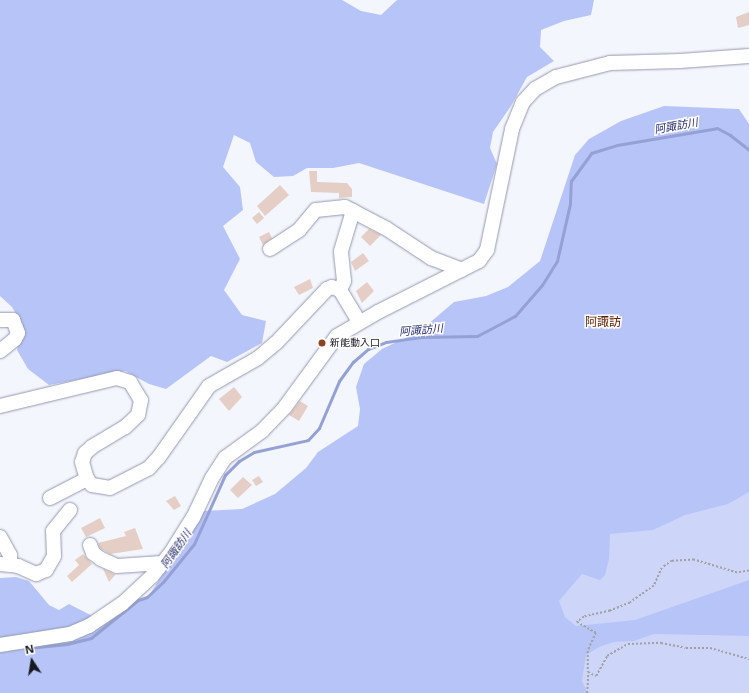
<!DOCTYPE html>
<meta charset="utf-8">
<style>
body{margin:0}
#map{position:relative;width:749px;height:693px;overflow:hidden;background:#f4f6fe;font-family:"Open Sans","Noto Sans JP",sans-serif}
div>[style]{position:absolute}
[style*='--x']{left:calc(var(--x)*1px);top:calc(var(--y)*1px);width:calc(var(--w)*1px);rotate:calc(var(--a)*1deg)}
.green>*{inset:0;background:#cdd6f9}
.forest>*{inset:0;background:#b7c4f8}
.stream>*{height:3px;margin:-1.5px;padding:0 1.5px;transform-origin:1.5px;border-radius:1.5px;background:#95a1d4}
.building>*{inset:0;background:#e5cec5}
.path>*{height:1.5px;margin-top:-0.75px;transform-origin:0;background:repeating-linear-gradient(90deg,#9fa1a8 0 2px,transparent 0 4px)}
.roads{filter:drop-shadow(0 0 1px #9398ab) drop-shadow(0 0 1px #9398ab)}
.minor>*{height:14px;margin:-7px;padding:0 7px;transform-origin:7px;border-radius:7px;background:#fff}
.dots>*{width:11px;height:11px;translate:-50% -50%;box-sizing:border-box;border:2px solid #fff;border-radius:50%}
span{translate:-50% -50%;white-space:nowrap;text-align:center;line-height:1.15;-webkit-text-stroke:3px #fff;paint-order:stroke}
.poi-label{font-size:10px;color:#181a21}
.left{translate:0 -50%;text-align:left}
.water-label{font-size:11px;color:#262d6a;font-style:italic}
.quarter-label{font-size:12px;color:#5d1e00}
.north{position:absolute;left:12px;top:641px;width:40px;height:40px;-webkit-text-stroke:3px #fff;paint-order:stroke;rotate:348deg;font-size:11px;font-weight:700;line-height:16px;text-align:center;color:#181a21}
.north::after{content:'';display:block;margin:auto;width:14px;height:18px;background:#181a21;clip-path:polygon(50% 0,100% 100%,50% 72%,0 100%)}
</style>
<div id="map">
<div class="green">
<div style="clip-path:polygon(749px 268px,749px 693px,471px 693px)"></div>
</div>
<div class="forest">
<div style="clip-path:polygon(0 0,342px 0,361px 11px,381px 15px,397px 0,594px 0,591px 15px,564px 21px,541px 30px,540px 47px,554px 61px,527px 77px,511px 106px,493px 132px,490px 148px,497px 164px,484px 204px,359px 163px,333px 168px,307px 168px,293px 176px,274px 177px,256px 162px,250px 143px,234px 135px,223px 167px,240px 187px,243px 210px,223px 226px,240px 259px,224px 290px,242px 315px,266px 321px,262px 343px,227px 362px,211px 356px,166px 389px,149px 384px,125px 371px,49px 385px,28px 369px,17px 350px,23px 326px,12px 307px,0 296px)"></div>
<div style="clip-path:polygon(664px 106px,739px 109px,749px 124px,749px 492px,728px 504px,685px 515px,653px 530px,610px 534px,609px 559px,605px 575px,600px 580px,582px 574px,559px 601px,565px 617px,576px 626px,635px 620px,749px 580px,749px 636px,654px 634px,634px 641px,614px 642px,599px 647px,586px 655px,582px 681px,588px 693px,0 693px,0 578px,16px 577px,29px 581px,49px 605px,59px 610px,69px 604px,106px 623px,150px 594px,203px 511px,242px 509px,275px 494px,306px 468px,318px 452px,358px 426px,360px 409px,356px 387px,364px 364px,382px 349px,420px 331px,454px 302px,486px 296px,508px 287px,540px 261px,575px 155px,589px 139px,621px 121px)"></div>
</div>
<div class="stream">
<div style="--x:26;--y:646;--w:3;--a:45"></div>
<div style="--x:28;--y:648;--w:39;--a:-6"></div>
<div style="--x:67;--y:644;--w:25;--a:-14"></div>
<div style="--x:91;--y:638;--w:60;--a:-39"></div>
<div style="--x:138;--y:600;--w:9;--a:-18"></div>
<div style="--x:147;--y:597;--w:22;--a:-43"></div>
<div style="--x:163;--y:582;--w:49;--a:-50.8"></div>
<div style="--x:194;--y:544;--w:76;--a:-65.8"></div>
<div style="--x:225;--y:475;--w:20;--a:-45"></div>
<div style="--x:239;--y:461;--w:17;--a:-31"></div>
<div style="--x:254;--y:452;--w:55;--a:-12.5"></div>
<div style="--x:308;--y:440;--w:16;--a:-47"></div>
<div style="--x:319;--y:428;--w:51;--a:-66.9"></div>
<div style="--x:339;--y:381;--w:24;--a:-54"></div>
<div style="--x:353;--y:362;--w:20;--a:-41"></div>
<div style="--x:368;--y:349;--w:19;--a:-21"></div>
<div style="--x:386;--y:342;--w:35;--a:-8"></div>
<div style="--x:421;--y:337;--w:56;--a:-1"></div>
<div style="--x:477;--y:336;--w:43;--a:-27.8"></div>
<div style="--x:515;--y:316;--w:41;--a:-48.9"></div>
<div style="--x:542;--y:285;--w:28;--a:-58"></div>
<div style="--x:557;--y:261;--w:58;--a:-77.2"></div>
<div style="--x:570;--y:204;--w:23;--a:-88"></div>
<div style="--x:571;--y:181;--w:34;--a:-54"></div>
<div style="--x:591;--y:153;--w:27;--a:-17"></div>
<div style="--x:617;--y:145;--w:101;--a:-9.6"></div>
<div style="--x:717;--y:128;--w:15;--a:28"></div>
<div style="--x:730;--y:135;--w:24;--a:38"></div>
</div>
<div class="building">
<div style="clip-path:polygon(749px 12px,749px 25px,738px 28px,736px 17px)"></div>
<div style="clip-path:polygon(309px 171px,317px 171px,317px 182px,347px 183px,352px 189px,352px 197px,339px 198px,339px 193px,311px 192px)"></div>
<div style="clip-path:polygon(280px 185px,289px 195px,265px 216px,257px 206px)"></div>
<div style="clip-path:polygon(259px 212px,264px 218px,257px 224px,252px 218px)"></div>
<div style="clip-path:polygon(369px 229px,381px 235px,370px 246px,361px 237px)"></div>
<div style="clip-path:polygon(269px 232px,272px 238px,263px 245px,259px 237px)"></div>
<div style="clip-path:polygon(363px 253px,369px 261px,355px 271px,351px 262px)"></div>
<div style="clip-path:polygon(310px 279px,313px 288px,299px 295px,294px 287px)"></div>
<div style="clip-path:polygon(367px 282px,374px 291px,362px 303px,356px 291px)"></div>
<div style="clip-path:polygon(234px 387px,242px 397px,229px 411px,219px 399px)"></div>
<div style="clip-path:polygon(300px 401px,308px 406px,299px 421px,289px 415px)"></div>
<div style="clip-path:polygon(259px 476px,263px 482px,256px 486px,252px 480px)"></div>
<div style="clip-path:polygon(243px 477px,252px 485px,238px 498px,230px 490px)"></div>
<div style="clip-path:polygon(175px 496px,181px 506px,174px 510px,166px 501px)"></div>
<div style="clip-path:polygon(100px 518px,105px 528px,86px 537px,81px 528px)"></div>
<div style="clip-path:polygon(135px 528px,143px 549px,110px 554px,100px 548px,98px 543px,126px 536px,124px 532px)"></div>
<div style="clip-path:polygon(83px 554px,92px 564px,72px 582px,67px 576px,79px 565px,75px 560px)"></div>
<div style="clip-path:polygon(103px 569px,114px 574px,116px 574px,109px 582px)"></div>
</div>
<div class="path">
<div style="--x:749;--y:571;--w:12;--a:171"></div>
<div style="--x:737;--y:573;--w:45;--a:-163.2"></div>
<div style="--x:694;--y:560;--w:22;--a:177"></div>
<div style="--x:672;--y:561;--w:12;--a:145"></div>
<div style="--x:662;--y:568;--w:20;--a:114"></div>
<div style="--x:654;--y:586;--w:29;--a:145"></div>
<div style="--x:630;--y:603;--w:22;--a:158"></div>
<div style="--x:610;--y:611;--w:27;--a:167"></div>
<div style="--x:584;--y:617;--w:9;--a:144"></div>
<div style="--x:577;--y:622;--w:22;--a:30"></div>
<div style="--x:596;--y:633;--w:20;--a:114"></div>
<div style="--x:588;--y:651;--w:21;--a:90"></div>
<div style="--x:588;--y:672;--w:9;--a:27"></div>
<div style="--x:596;--y:676;--w:23;--a:-61"></div>
<div style="--x:607;--y:656;--w:24;--a:-30"></div>
<div style="--x:628;--y:644;--w:33;--a:-2"></div>
<div style="--x:661;--y:643;--w:25;--a:11"></div>
<div style="--x:686;--y:648;--w:24;--a:0"></div>
<div style="--x:710;--y:648;--w:41;--a:15.8"></div>
<div style="--x:587;--y:693;--w:20;--a:-87"></div>
</div>
<div class="roads">
<div class="minor">
<div style="--x:270;--y:249;--w:35;--a:-33"></div>
<div style="--x:299;--y:230;--w:26;--a:-50"></div>
<div style="--x:316;--y:210;--w:29;--a:-6"></div>
<div style="--x:345;--y:207;--w:47;--a:27.6"></div>
<div style="--x:387;--y:229;--w:53;--a:33.4"></div>
<div style="--x:431;--y:258;--w:33;--a:21"></div>
<div style="--x:340;--y:290;--w:10;--a:-66"></div>
<div style="--x:344;--y:281;--w:30;--a:-96"></div>
<div style="--x:341;--y:251;--w:42;--a:-73.3"></div>
<div style="--x:0;--y:320;--w:13;--a:0"></div>
<div style="--x:13;--y:320;--w:14;--a:69"></div>
<div style="--x:18;--y:333;--w:7;--a:117"></div>
<div style="--x:15;--y:339;--w:19;--a:141"></div>
<div style="--x:0;--y:406;--w:120;--a:-13.5"></div>
<div style="--x:117;--y:378;--w:14;--a:17"></div>
<div style="--x:130;--y:382;--w:21;--a:59"></div>
<div style="--x:141;--y:400;--w:15;--a:101"></div>
<div style="--x:138;--y:415;--w:18;--a:137"></div>
<div style="--x:125;--y:427;--w:39;--a:149"></div>
<div style="--x:92;--y:447;--w:9;--a:139"></div>
<div style="--x:85;--y:453;--w:9;--a:108"></div>
<div style="--x:82;--y:462;--w:18;--a:74"></div>
<div style="--x:87;--y:479;--w:8;--a:50"></div>
<div style="--x:92;--y:485;--w:18;--a:9"></div>
<div style="--x:110;--y:488;--w:44;--a:-27.1"></div>
<div style="--x:149;--y:468;--w:15;--a:-48"></div>
<div style="--x:159;--y:457;--w:87;--a:-54.8"></div>
<div style="--x:209;--y:386;--w:56;--a:-29.7"></div>
<div style="--x:258;--y:358;--w:23;--a:-40"></div>
<div style="--x:276;--y:343;--w:74;--a:-46.6"></div>
<div style="--x:327;--y:289;--w:5;--a:-22"></div>
<div style="--x:332;--y:287;--w:9;--a:21"></div>
<div style="--x:340;--y:290;--w:37;--a:59"></div>
<div style="--x:50;--y:498;--w:42;--a:-27.2"></div>
<div style="--x:0;--y:537;--w:21;--a:61"></div>
<div style="--x:10;--y:555;--w:9;--a:90"></div>
<div style="--x:90;--y:545;--w:9;--a:69"></div>
<div style="--x:93;--y:553;--w:10;--a:37"></div>
<div style="--x:101;--y:559;--w:17;--a:24"></div>
<div style="--x:117;--y:566;--w:45;--a:-3.8"></div>
<div style="--x:0;--y:564;--w:18;--a:6"></div>
<div style="--x:18;--y:566;--w:20;--a:24"></div>
<div style="--x:36;--y:574;--w:11;--a:-22"></div>
<div style="--x:46;--y:570;--w:16;--a:-60"></div>
<div style="--x:54;--y:556;--w:25;--a:-92"></div>
<div style="--x:53;--y:531;--w:27;--a:-51"></div>
<div style="--x:0;--y:645;--w:71;--a:-8.9"></div>
<div style="--x:70;--y:634;--w:21;--a:-23"></div>
<div style="--x:89;--y:626;--w:40;--a:-34"></div>
<div style="--x:122;--y:604;--w:41;--a:-43"></div>
<div style="--x:152;--y:576;--w:32;--a:-51"></div>
<div style="--x:172;--y:551;--w:39;--a:-58"></div>
<div style="--x:193;--y:518;--w:44;--a:-64.6"></div>
<div style="--x:212;--y:478;--w:24;--a:-57"></div>
<div style="--x:225;--y:458;--w:46;--a:-36.1"></div>
<div style="--x:262;--y:431;--w:33;--a:-46"></div>
<div style="--x:285;--y:407;--w:88;--a:-53.8"></div>
<div style="--x:337;--y:336;--w:48;--a:-30.3"></div>
<div style="--x:378;--y:312;--w:113;--a:-26.8"></div>
<div style="--x:479;--y:261;--w:14;--a:-54"></div>
<div style="--x:487;--y:250;--w:124;--a:-78.3"></div>
<div style="--x:512;--y:129;--w:29;--a:-68"></div>
<div style="--x:523;--y:102;--w:18;--a:-47"></div>
<div style="--x:535;--y:89;--w:24;--a:-30"></div>
<div style="--x:556;--y:77;--w:56;--a:-14.5"></div>
<div style="--x:610;--y:63;--w:70;--a:-1.6"></div>
<div style="--x:680;--y:61;--w:69;--a:-4.1"></div>
</div>
</div>
<div class="dots">
<div style="left:322px;top:343px;background:#8b4323"></div>
</div>
<div class="poi-label">
<span class="left" style="left:330px;top:343px">新能動入口</span>
</div>
<div class="water-label">
<span style="left:676px;top:126px;rotate:-10deg">阿諏訪川</span>
<span style="left:421px;top:330px;rotate:-5deg">阿諏訪川</span>
<span style="left:176px;top:549px;rotate:-55deg">阿諏訪川</span>
</div>
<div class="quarter-label">
<span style="left:603px;top:322px">阿諏訪</span>
</div>
<div class="north">N</div>
</div>
